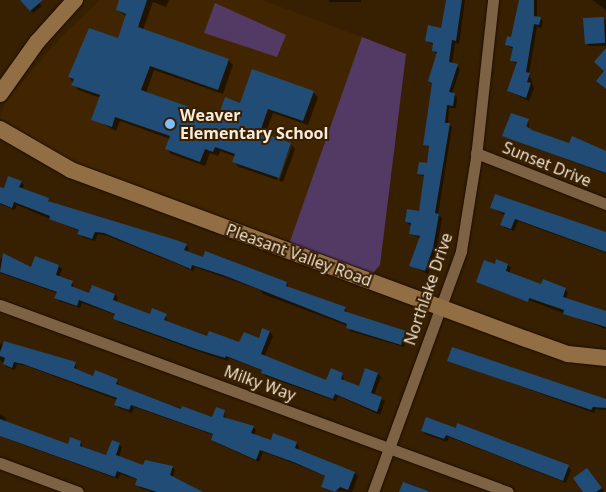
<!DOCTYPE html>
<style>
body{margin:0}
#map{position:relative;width:606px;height:492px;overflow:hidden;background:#372001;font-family:"Open Sans",sans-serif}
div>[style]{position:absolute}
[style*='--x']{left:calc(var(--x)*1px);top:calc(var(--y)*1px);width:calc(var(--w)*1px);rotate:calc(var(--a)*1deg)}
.built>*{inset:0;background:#412500}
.green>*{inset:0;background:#523a65}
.shadow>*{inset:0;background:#0007}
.building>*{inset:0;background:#204c76}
.roads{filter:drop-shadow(0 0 1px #1b0a00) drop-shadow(0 0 1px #1b0a00)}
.street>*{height:11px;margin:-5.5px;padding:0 5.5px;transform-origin:5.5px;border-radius:5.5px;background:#7d6344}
.secondary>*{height:16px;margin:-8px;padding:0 8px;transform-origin:8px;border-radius:8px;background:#916e44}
.dots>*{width:14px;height:14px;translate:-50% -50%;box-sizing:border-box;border:2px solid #372001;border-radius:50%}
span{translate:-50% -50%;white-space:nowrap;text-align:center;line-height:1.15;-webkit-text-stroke:4px #372001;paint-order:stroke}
.poi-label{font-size:16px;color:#faeada;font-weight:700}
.left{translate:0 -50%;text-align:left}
.street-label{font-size:16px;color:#faeada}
</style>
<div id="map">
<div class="built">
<div style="clip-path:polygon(100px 0,262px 0,362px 37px,289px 244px,70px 162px,0 118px,6px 101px,60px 38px)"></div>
</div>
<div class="green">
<div style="clip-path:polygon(215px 3px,286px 35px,277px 57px,204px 33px)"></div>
<div style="clip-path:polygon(362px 37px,406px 54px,380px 265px,372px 274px,289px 244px)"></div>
</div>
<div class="shadow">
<div style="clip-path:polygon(21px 0,36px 0,42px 6px,33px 13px)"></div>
<div style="clip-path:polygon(121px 0,169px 0,166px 7px,153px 2px,143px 30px,228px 60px,233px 65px,223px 94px,154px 70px,146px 93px,218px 118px,241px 104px,313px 92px,318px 97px,308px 125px,273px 113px,265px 135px,291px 145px,277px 180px,239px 167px,234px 162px,236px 157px,220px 151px,218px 156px,210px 153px,205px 166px,171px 154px,167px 149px,170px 139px,120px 121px,116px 131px,93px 119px,101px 98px,78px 90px,69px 77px,118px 40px,127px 17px,117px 10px)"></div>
<div style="clip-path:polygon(328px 0,361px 0,361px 2px,330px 2px)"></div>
<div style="clip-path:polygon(446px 0,465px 0,459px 44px,455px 43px,452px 64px,460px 69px,452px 94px,457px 97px,456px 108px,449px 108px,448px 124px,452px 127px,438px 215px,442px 218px,436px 252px,428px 274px,410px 265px,420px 238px,410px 233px,411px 226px,406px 222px,420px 212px,425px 177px,418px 174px,428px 164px,430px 148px,424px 144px,432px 84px,429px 81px,438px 54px,433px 51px,434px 45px,426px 41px,442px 29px)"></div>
<div style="clip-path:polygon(520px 0,537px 0,537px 17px,543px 21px,542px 28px,537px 27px,529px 74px,534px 88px,529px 101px,508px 91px,518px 64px,511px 61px,513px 49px,506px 45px,512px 38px)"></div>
<div style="clip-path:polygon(592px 0,606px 0,606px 10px,594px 1px)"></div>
<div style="clip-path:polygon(603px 18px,606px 21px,606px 46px,589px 46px,586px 43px)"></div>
<div style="clip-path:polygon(529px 122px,529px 129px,570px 144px,606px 151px,606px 174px,504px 136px,525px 132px)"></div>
<div style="clip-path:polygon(292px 145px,295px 149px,283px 182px,279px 181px)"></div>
<div style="clip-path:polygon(21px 182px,24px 185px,22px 190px,51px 202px,186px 245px,189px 248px,187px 253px,203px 259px,206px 253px,287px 283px,289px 289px,345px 308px,347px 313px,406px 332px,409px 335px,404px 347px,350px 331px,348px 326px,263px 294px,260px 290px,195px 267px,194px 271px,108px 236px,98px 234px,95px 241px,82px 237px,79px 231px,17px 205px,15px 210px,0 204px,0 188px,4px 190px)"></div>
<div style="clip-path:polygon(492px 208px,606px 233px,606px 253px,518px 221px,514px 231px,505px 228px,502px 225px,505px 215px)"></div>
<div style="clip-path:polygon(4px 255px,32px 269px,36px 258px,59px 266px,62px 269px,59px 277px,72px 282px,74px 289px,90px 295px,115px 295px,118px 298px,116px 303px,150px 315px,166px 315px,167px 323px,208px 338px,240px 344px,259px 339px,263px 330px,270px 332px,273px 336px,264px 357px,327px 381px,343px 374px,344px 382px,359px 387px,366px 370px,378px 374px,381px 377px,374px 395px,385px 401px,380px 415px,338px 396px,336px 401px,265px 376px,263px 371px,229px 358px,228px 361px,200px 352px,118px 322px,116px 315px,82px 303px,80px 308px,59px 301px,57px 293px,0 273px,0 260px)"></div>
<div style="clip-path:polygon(508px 265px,511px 268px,509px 273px,542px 285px,565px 289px,568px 292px,566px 299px,606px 312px,606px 329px,478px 281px,495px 266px)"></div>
<div style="clip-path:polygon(0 344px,75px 363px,77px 371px,94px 377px,117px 380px,119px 386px,222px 423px,225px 413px,226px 419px,253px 427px,256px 430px,254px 436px,271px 442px,296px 443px,299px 446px,298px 451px,354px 473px,358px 476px,352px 492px,326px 490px,323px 487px,326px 477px,301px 466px,263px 452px,259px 462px,216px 443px,212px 440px,214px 435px,134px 407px,132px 413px,119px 408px,116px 405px,117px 400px,27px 366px,17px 364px,15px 370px,7px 367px,0 360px)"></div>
<div style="clip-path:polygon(448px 360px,605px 400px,606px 394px,606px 410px,596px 409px,594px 413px)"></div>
<div style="clip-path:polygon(0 414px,6px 418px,5px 422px,69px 445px,81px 442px,83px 449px,107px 456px,119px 444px,122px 447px,119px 457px,144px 467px,172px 467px,175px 470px,173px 477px,202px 492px,152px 492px,140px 488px,138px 480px,120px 474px,118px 479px,7px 439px,0 431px)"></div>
<div style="clip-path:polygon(427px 419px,568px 467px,571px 470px,566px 483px,449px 437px,447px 442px,425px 434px,422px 431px)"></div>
<div style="clip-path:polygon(590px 472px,604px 491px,603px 492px,585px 492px)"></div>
</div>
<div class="building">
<div style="clip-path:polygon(20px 0,43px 0,30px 11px)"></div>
<div style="clip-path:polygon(119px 0,147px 0,138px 27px,229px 59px,218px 90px,150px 66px,141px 90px,218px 117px,225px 97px,240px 103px,252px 69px,314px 91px,303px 121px,268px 109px,260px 132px,291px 143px,279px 178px,232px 162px,235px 154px,215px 147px,213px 152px,205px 149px,200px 162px,165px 149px,170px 136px,115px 117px,112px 127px,91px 120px,100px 95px,71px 85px,74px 79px,68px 77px,89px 28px,118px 38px,126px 14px,116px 10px)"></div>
<div style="clip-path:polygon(446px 0,462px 0,456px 41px,452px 40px,449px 62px,458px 64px,449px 92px,455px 93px,453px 106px,447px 105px,445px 123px,450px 123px,435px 213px,439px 214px,433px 248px,425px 271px,409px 266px,420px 236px,409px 234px,411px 223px,405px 222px,407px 209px,419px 211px,424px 175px,417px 174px,419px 162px,427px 163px,429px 146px,423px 145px,432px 83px,428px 81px,437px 52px,432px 51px,433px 43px,425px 41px,428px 25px,441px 28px)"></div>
<div style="clip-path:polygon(519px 0,534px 0,534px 16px,541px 17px,539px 25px,534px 24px,526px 72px,530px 73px,527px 82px,531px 83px,526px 98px,507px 91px,517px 62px,510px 61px,513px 47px,505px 45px,507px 36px,511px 37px)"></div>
<div style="clip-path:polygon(604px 17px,605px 43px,585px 44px,583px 18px)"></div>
<div style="clip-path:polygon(606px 48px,606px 89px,596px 81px,604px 71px,594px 62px)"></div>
<div style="clip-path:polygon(511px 113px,529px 119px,526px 126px,532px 130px,569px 143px,572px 136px,606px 151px,606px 173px,502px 136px)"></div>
<div style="clip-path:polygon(8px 176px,22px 181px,19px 187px,49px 198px,48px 201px,176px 240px,187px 244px,184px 250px,203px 257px,205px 251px,287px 282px,286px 286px,346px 307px,344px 311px,406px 331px,401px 345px,346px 328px,347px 324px,223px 275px,192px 265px,191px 269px,104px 233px,95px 232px,92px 239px,77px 234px,79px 230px,49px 219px,50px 216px,14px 202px,12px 208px,0 203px,0 187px,4px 188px)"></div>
<div style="clip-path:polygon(495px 194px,606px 232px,606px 252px,515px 219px,511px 229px,500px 225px,505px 213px,490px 208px)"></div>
<div style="clip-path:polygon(3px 253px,31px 267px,35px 256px,59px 265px,56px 275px,73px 281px,71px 286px,89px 293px,92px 285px,115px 294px,113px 300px,150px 314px,152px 308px,167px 314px,164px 320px,207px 336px,209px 331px,239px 342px,244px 332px,259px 338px,262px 328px,270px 331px,261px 354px,326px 380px,331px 368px,343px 373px,341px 379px,359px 386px,365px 368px,378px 373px,371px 393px,382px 397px,377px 412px,335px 394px,333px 399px,261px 373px,262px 370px,226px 356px,225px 358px,196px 349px,113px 319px,115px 314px,79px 300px,77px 306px,54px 298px,57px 292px,0 272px)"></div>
<div style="clip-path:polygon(496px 259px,508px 264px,506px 271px,541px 284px,543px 279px,566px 288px,563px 297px,606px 311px,606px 327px,563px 314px,564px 310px,529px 298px,528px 302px,476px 282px,484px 260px,495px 264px)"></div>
<div style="clip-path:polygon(4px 341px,76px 362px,74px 368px,93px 376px,95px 370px,118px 379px,116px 384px,181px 409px,182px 406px,212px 417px,216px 407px,225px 410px,223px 417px,254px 426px,251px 433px,271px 440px,273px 433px,297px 442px,295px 448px,355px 472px,348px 490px,340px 487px,335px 492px,321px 487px,325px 476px,296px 463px,260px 450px,256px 460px,211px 440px,213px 434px,131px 405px,129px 410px,114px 405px,117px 398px,23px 364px,14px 362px,12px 368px,3px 364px,5px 358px,0 356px,0 352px)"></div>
<div style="clip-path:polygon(452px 347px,606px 399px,606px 408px,593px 407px,591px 410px,447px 361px)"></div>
<div style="clip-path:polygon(426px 417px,456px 428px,457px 423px,569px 465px,563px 481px,446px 435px,444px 439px,421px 431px)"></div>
<div style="clip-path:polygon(0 419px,68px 444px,70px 437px,81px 441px,80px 446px,106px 455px,112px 440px,120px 443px,116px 455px,143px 465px,145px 460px,173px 466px,170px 475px,203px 492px,157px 492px,135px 485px,137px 479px,117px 471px,115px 477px,56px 456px,0 436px)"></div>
<div style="clip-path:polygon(587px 468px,602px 488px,596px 492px,583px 492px,573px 478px)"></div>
<div style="clip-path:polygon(403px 482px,428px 491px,428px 492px,399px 492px)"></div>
</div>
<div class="roads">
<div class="street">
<div style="--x:476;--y:153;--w:140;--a:21.4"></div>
<div style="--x:0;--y:305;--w:541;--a:20.21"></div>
<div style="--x:0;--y:463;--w:83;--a:20.4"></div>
<div style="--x:373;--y:492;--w:257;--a:-69.9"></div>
<div style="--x:461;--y:251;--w:95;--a:-80.9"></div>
<div style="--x:476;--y:157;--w:158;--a:-83.8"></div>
</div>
<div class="secondary">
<div style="--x:0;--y:94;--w:64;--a:-54.6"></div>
<div style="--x:37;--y:42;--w:57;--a:-47.9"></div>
<div style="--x:0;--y:129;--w:82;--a:30"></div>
<div style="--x:71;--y:170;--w:485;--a:20.4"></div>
<div style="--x:526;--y:339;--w:45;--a:19.7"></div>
<div style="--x:568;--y:354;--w:38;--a:6"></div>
</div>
</div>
<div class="dots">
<div style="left:170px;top:124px;background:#80bdfa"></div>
</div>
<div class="poi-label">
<span class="left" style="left:180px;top:124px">Weaver<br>Elementary School</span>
</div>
<div class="street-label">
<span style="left:547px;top:164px;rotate:22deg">Sunset Drive</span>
<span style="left:299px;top:255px;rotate:20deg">Pleasant Valley Road</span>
<span style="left:428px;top:289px;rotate:-71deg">Northlake Drive</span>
<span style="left:260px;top:383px;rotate:20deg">Milky Way</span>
</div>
</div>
